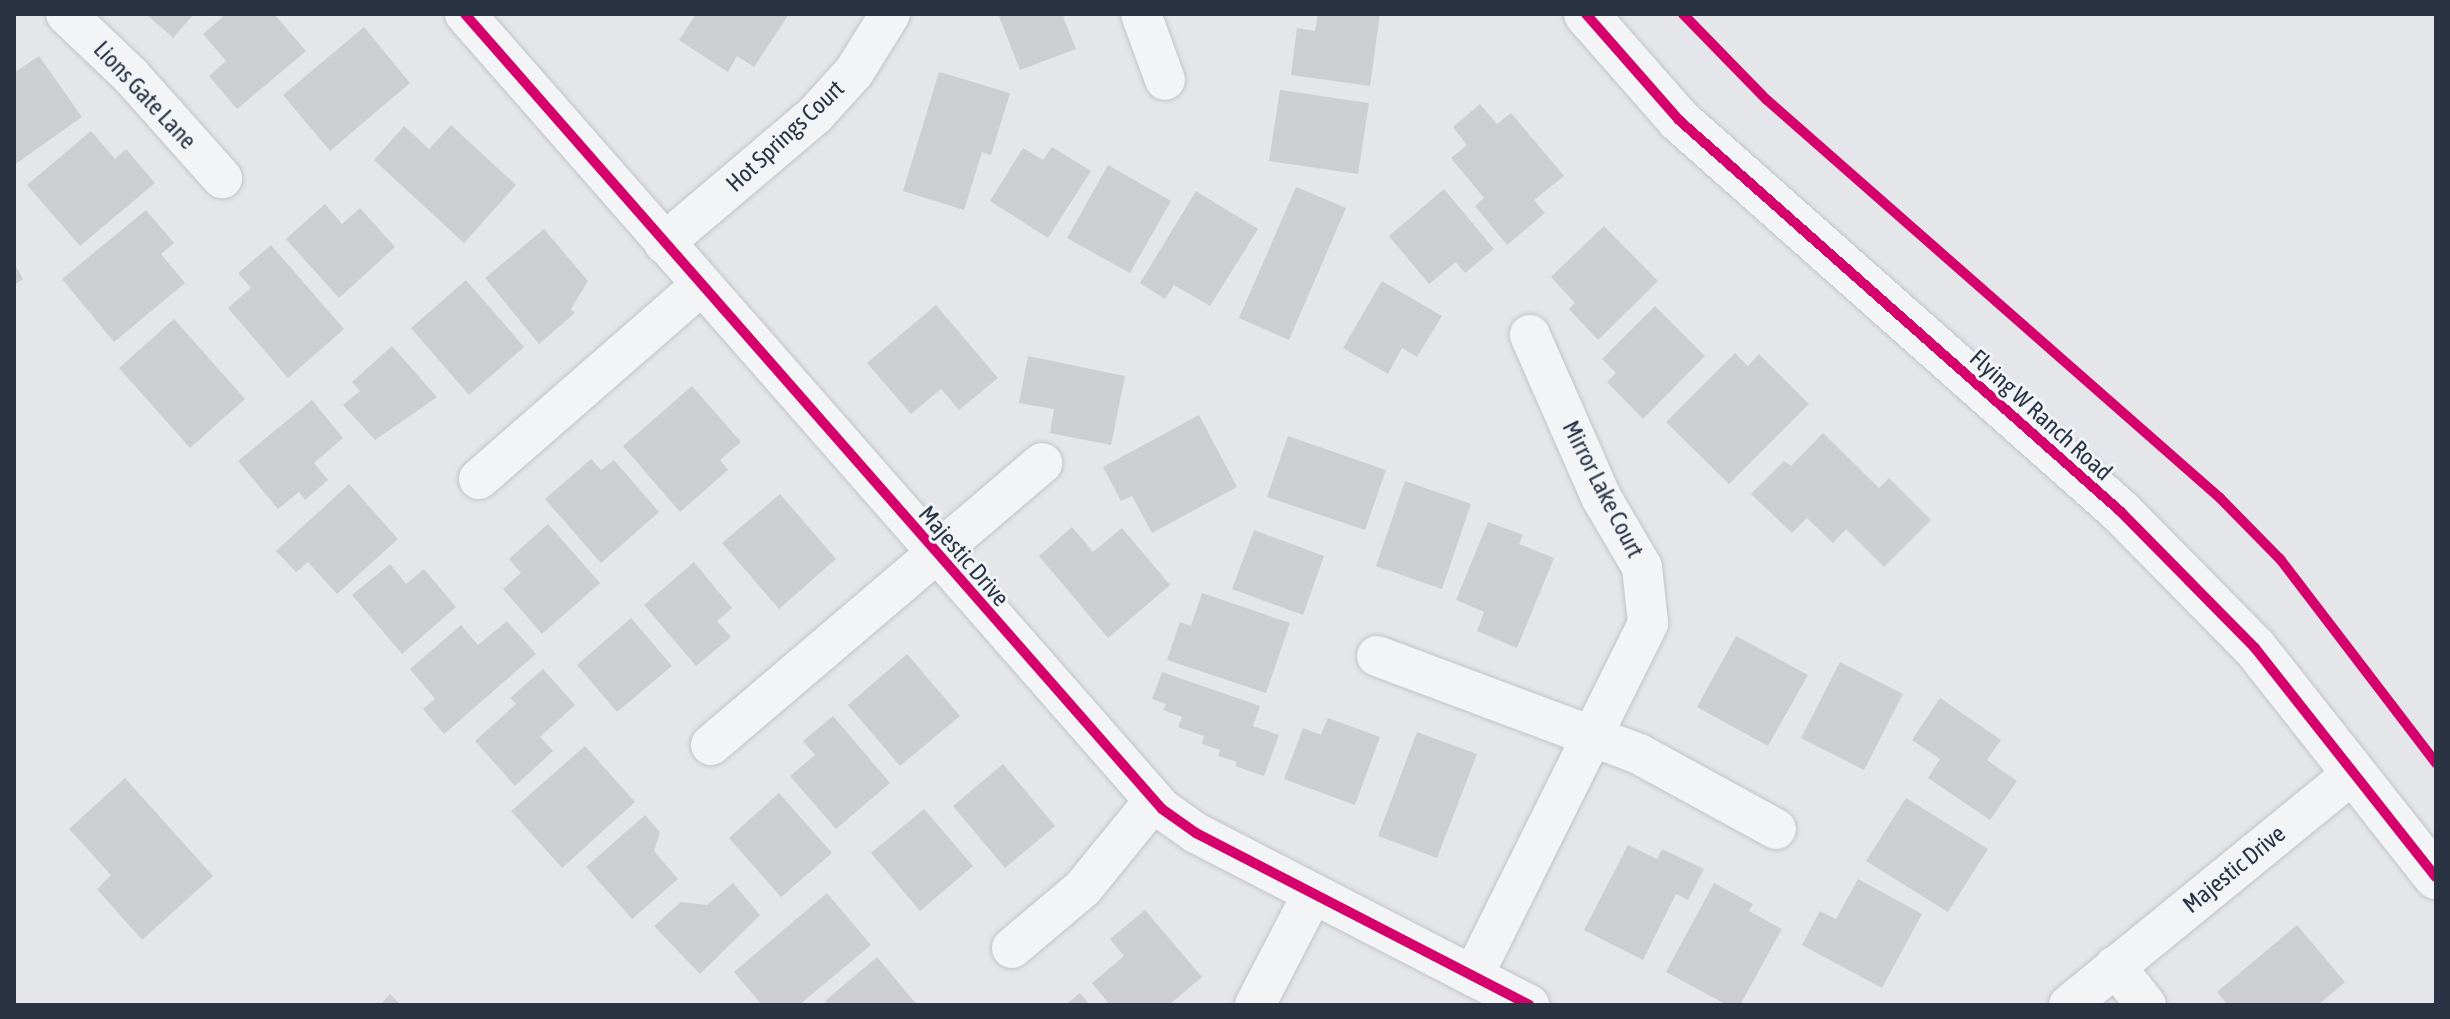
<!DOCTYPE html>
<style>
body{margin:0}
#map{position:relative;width:2450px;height:1019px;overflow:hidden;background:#e4e6e9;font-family:"Asap Condensed",sans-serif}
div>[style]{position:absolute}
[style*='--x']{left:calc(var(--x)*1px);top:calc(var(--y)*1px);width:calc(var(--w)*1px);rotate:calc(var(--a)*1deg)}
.building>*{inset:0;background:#ccced2}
.roads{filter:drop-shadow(0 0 2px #c2c4c7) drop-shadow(0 0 2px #c2c4c7)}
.minor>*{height:40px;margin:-20px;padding:0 20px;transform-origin:20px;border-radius:20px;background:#f3f4f6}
.tertiary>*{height:44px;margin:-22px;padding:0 22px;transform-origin:22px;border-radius:22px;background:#f3f4f6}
.cycleway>*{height:10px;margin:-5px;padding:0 5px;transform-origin:5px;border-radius:5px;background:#d6006c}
span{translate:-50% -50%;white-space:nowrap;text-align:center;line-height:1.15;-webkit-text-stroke:6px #f2f5f8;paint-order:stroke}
.street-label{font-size:24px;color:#2a3344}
.frame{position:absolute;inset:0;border:16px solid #2a3344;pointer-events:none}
</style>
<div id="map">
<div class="building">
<div style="clip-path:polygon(146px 14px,194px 14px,173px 38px)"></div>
<div style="clip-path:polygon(226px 14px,274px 14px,306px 51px,237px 109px,209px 76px,226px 61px,203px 34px)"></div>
<div style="clip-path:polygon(696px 14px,789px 14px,754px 67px,737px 56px,728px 72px,679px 40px)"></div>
<div style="clip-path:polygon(998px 14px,1069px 14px,1063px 17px,1076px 49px,1020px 70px)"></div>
<div style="clip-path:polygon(1318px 14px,1380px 14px,1370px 86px,1291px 75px,1297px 28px,1315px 31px)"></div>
<div style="clip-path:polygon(364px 27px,410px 83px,330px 151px,283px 95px)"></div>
<div style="clip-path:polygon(39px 56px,82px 117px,14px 165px,14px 73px)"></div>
<div style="clip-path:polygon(939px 72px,1010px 93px,991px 155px,982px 152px,964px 210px,903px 191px)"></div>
<div style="clip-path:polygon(1280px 90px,1369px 103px,1358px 174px,1269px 161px)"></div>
<div style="clip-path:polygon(1480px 104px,1497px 124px,1511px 113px,1564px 176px,1534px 200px,1545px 213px,1507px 245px,1475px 206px,1484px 198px,1451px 158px,1467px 145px,1453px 127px)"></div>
<div style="clip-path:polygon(451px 125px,516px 185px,464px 243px,374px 160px,404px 126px,429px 149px)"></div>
<div style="clip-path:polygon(91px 131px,115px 159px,126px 149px,155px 183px,80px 246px,27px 185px)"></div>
<div style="clip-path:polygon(1052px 147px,1091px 171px,1048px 238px,990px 201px,1023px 148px,1043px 160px)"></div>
<div style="clip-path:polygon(1108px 165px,1171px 201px,1130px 273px,1067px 238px)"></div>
<div style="clip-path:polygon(1296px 187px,1346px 208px,1289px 340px,1239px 318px)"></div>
<div style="clip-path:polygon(1444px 189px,1494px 249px,1465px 273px,1456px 262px,1429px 284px,1389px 236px)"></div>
<div style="clip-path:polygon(1196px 191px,1258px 229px,1210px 306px,1174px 285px,1165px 299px,1140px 283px)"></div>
<div style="clip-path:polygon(325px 204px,342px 224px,360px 208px,395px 247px,339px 298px,286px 239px)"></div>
<div style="clip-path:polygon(146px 210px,174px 243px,161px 254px,185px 283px,114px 342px,62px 279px)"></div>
<div style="clip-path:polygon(1604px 226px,1658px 281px,1598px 340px,1569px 309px,1575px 303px,1551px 277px)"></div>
<div style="clip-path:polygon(544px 229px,588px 281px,571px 309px,575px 313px,539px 344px,485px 278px)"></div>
<div style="clip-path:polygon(271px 245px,344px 329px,288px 378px,228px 308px,251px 288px,238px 273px)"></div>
<div style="clip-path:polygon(14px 263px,23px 279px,14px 285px)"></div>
<div style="clip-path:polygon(466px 280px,524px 347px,469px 395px,411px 328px)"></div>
<div style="clip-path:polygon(1382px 281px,1442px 316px,1417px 357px,1402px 348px,1388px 374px,1343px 348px)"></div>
<div style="clip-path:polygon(936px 305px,998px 378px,959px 410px,941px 389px,911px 414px,867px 363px)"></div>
<div style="clip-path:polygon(1655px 306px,1705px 356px,1643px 419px,1607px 382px,1616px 373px,1602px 359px)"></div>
<div style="clip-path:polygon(174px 319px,245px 399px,190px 448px,119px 368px)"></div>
<div style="clip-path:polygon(392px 346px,437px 397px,375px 440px,343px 405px,360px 391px,352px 382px)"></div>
<div style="clip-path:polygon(1735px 353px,1748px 366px,1759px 354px,1809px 404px,1729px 484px,1666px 422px)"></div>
<div style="clip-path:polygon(1028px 356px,1125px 376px,1111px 445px,1050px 433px,1054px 409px,1019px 403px)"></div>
<div style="clip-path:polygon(692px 386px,741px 442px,720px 460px,728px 470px,680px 512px,623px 446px)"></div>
<div style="clip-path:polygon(312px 400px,343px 438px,314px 463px,328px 480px,305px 500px,299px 492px,278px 509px,238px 461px)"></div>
<div style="clip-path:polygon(1199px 415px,1237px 487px,1152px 533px,1132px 496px,1121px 501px,1103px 467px)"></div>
<div style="clip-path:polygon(1823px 433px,1879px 488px,1889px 478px,1931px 520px,1884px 567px,1846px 529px,1833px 543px,1807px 518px,1792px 533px,1751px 494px,1784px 461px,1791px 466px)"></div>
<div style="clip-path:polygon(1288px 436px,1386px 470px,1365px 530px,1267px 497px)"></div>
<div style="clip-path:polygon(591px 459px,601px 470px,614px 460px,659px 512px,601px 563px,545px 499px)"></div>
<div style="clip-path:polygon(1405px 481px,1471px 504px,1442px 589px,1376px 566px)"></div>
<div style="clip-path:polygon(349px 484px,398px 539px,337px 594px,308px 562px,296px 572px,276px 551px)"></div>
<div style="clip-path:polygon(780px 494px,836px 559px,779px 609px,722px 543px)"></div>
<div style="clip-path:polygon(1488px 522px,1523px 535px,1519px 544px,1554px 558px,1517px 648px,1477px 631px,1484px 612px,1456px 600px)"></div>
<div style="clip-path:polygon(548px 524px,600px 583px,542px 634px,503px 589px,521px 573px,509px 559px)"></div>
<div style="clip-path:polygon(1072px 527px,1093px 552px,1122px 528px,1170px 585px,1108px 638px,1039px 556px)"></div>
<div style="clip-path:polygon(1254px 530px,1324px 556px,1303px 615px,1232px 589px)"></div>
<div style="clip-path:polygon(694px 562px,732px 608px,717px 621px,731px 637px,696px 666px,644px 605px)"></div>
<div style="clip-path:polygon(390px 564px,406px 584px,424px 569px,456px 607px,402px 654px,352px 595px)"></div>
<div style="clip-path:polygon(1202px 593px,1290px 623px,1266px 693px,1167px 660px,1180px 622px,1191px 626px)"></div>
<div style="clip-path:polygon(631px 618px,672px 666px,617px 712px,577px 665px)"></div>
<div style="clip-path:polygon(507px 621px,536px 654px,444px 734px,423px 709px,435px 699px,410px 669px,461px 625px,478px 645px)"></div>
<div style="clip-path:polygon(1736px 636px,1808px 675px,1768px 746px,1697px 707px)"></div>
<div style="clip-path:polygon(907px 654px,960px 716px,900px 766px,848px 705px)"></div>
<div style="clip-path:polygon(1840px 662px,1903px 694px,1864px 770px,1801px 738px)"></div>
<div style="clip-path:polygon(543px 669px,575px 705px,540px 737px,553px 751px,515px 786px,475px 741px,516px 704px,510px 698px)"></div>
<div style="clip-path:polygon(1162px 672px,1260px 706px,1253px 726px,1279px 735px,1264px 776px,1235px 766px,1237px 762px,1218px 756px,1220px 750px,1202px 744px,1204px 736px,1178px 727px,1182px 717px,1163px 710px,1166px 704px,1152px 699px)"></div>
<div style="clip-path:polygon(1940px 698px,2001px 740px,1987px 760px,2017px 781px,1990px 820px,1928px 778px,1940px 759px,1912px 740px)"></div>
<div style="clip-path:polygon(833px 716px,890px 783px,836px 829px,790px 776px,815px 755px,803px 741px)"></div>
<div style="clip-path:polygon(1328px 718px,1380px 737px,1355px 805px,1284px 779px,1303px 728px,1321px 735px)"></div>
<div style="clip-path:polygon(1417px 732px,1477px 754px,1437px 858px,1378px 836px)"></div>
<div style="clip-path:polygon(585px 746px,635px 802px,562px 868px,511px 811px)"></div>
<div style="clip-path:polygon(1003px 764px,1055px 826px,1005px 868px,953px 806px)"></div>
<div style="clip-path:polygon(125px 778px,213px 876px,142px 940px,97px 889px,111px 875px,69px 829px)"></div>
<div style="clip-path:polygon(779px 793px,832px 853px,781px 897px,729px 838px)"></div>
<div style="clip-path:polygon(1906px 798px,1988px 849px,1948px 912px,1866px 861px)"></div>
<div style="clip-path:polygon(924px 809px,973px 866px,920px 911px,871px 853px)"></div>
<div style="clip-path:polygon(645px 815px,660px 832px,654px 851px,678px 879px,632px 919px,586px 867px)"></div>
<div style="clip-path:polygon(1628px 845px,1657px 859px,1662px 849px,1704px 869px,1688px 900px,1676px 894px,1643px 960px,1584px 930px)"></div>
<div style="clip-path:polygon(1858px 879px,1922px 914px,1882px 988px,1802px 945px,1820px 911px,1836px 919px)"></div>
<div style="clip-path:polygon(733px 883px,760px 915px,700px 974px,654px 926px,681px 902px,707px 905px)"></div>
<div style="clip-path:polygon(1714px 883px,1753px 904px,1749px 911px,1782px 929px,1740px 1005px,1727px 1005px,1666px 972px)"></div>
<div style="clip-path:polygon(827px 893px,871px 945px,799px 1005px,762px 1005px,734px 972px)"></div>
<div style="clip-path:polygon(1145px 910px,1202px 977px,1169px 1005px,1110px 1005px,1092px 983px,1124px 956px,1110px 939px)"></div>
<div style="clip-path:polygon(2297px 925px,2345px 982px,2318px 1005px,2228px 1005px,2217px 992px)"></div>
<div style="clip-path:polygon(877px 957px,917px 1005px,828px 1005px,825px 1001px)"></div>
<div style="clip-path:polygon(1080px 993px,1090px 1005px,1065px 1005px)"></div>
<div style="clip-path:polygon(390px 994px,401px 1005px,380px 1005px)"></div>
</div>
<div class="roads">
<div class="minor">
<div style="--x:66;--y:14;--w:90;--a:43.6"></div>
<div style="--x:131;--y:76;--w:137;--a:48.3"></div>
<div style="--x:465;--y:14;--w:1057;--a:48.76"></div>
<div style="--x:1162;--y:809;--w:42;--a:35.2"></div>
<div style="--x:1196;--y:833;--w:375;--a:27.3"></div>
<div style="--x:1141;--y:14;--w:70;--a:70"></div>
<div style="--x:664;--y:243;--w:198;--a:-40.3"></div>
<div style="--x:815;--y:115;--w:58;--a:-47.8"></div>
<div style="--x:854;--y:72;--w:68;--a:-58.2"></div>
<div style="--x:479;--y:479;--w:295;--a:-41.1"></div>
<div style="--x:1377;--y:656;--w:280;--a:20.5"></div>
<div style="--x:1639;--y:754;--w:156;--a:28.7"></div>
<div style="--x:711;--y:745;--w:435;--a:-40.4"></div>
<div style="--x:1012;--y:948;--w:93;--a:-40.2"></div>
<div style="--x:1083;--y:888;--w:112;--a:-50.8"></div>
<div style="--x:2115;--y:966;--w:50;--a:51.5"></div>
<div style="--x:1473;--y:976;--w:394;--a:-63.6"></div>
<div style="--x:1648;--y:623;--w:56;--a:-96.1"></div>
<div style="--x:1642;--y:567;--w:81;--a:-120.4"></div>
<div style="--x:1601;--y:497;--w:177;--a:-113.7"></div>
<div style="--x:1255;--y:1005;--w:126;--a:-62.6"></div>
<div style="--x:2069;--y:1005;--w:367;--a:-39.2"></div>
</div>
<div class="tertiary">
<div style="--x:1586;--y:14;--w:141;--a:48.7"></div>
<div style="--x:1679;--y:120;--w:589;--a:41.56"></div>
<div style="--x:2120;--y:511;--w:98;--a:45.4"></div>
<div style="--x:2189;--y:581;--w:94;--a:45.4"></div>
<div style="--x:2255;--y:648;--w:292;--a:51.7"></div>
</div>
</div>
<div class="cycleway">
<div style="--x:465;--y:14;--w:1057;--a:48.76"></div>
<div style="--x:1162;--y:809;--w:42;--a:35.2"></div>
<div style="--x:1196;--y:833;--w:375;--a:27.3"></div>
<div style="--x:1586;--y:14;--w:141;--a:48.7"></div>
<div style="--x:1679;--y:120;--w:589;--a:41.56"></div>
<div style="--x:2120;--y:511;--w:98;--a:45.4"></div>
<div style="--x:2189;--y:581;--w:94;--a:45.4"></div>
<div style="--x:2255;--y:648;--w:292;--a:51.7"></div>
<div style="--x:1683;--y:14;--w:120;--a:45.7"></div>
<div style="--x:1767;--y:100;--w:603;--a:41.3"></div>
<div style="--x:2220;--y:498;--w:86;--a:45.5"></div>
<div style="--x:2280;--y:559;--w:257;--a:52.6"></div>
</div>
<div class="street-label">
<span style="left:145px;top:95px;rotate:47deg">Lions Gate Lane</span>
<span style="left:785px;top:136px;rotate:-43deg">Hot Springs Court</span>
<span style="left:2041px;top:415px;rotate:42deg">Flying W Ranch Road</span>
<span style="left:1603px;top:489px;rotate:63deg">Mirror Lake Court</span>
<span style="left:964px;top:556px;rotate:49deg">Majestic Drive</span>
<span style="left:2234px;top:869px;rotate:-39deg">Majestic Drive</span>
</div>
<div class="frame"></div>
</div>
